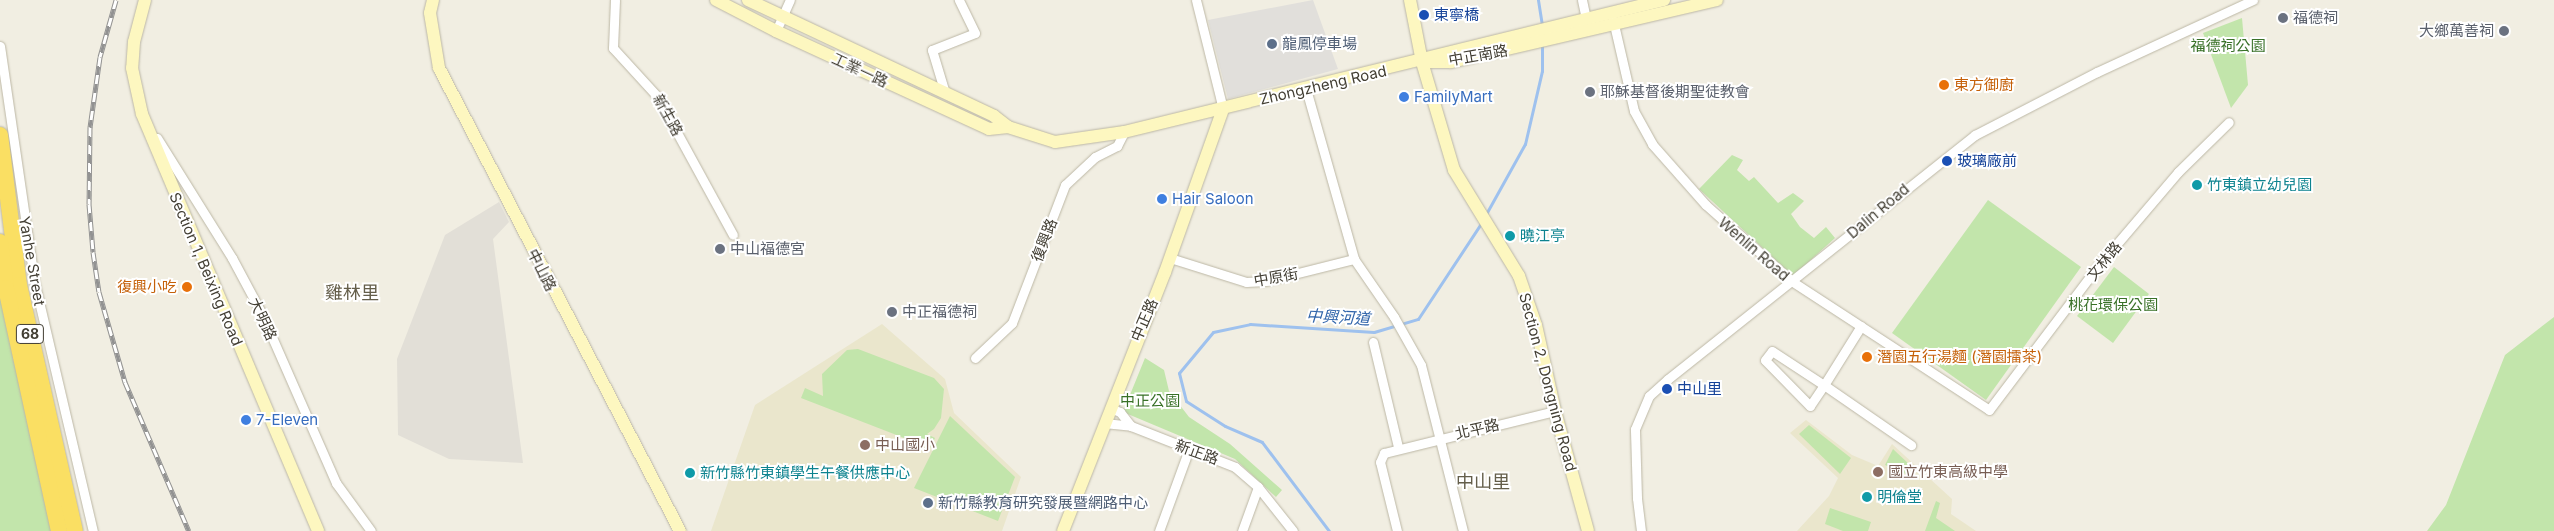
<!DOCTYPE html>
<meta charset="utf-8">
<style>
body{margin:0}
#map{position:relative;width:2554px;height:531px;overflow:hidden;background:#f1eee2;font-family:Inter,"Noto Sans TC",sans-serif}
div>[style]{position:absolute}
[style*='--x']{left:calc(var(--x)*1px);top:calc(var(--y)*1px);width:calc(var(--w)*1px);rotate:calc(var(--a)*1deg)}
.industrial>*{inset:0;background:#e2dfd7}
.education>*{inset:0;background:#eae6cc}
.green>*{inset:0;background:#c2e5ab}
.parking>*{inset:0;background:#e1dfdb}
.stream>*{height:3px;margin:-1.5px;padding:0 1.5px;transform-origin:1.5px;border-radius:1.5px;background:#9ec1ee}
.roads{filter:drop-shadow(0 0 1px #bcb7a5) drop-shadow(0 0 1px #bcb7a5)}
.street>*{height:9px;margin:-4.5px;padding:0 4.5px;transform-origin:4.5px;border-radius:4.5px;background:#fff}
.secondary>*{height:12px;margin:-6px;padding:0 6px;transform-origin:6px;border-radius:6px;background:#fdf7c0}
.highway>*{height:16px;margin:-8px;padding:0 8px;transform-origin:8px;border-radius:8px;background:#fadf63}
.rail>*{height:5px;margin-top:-2.5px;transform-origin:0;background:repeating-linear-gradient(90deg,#fff 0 9px,#929292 0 18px);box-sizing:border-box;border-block:1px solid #929292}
.dots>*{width:14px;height:14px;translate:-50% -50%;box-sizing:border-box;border:2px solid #fff;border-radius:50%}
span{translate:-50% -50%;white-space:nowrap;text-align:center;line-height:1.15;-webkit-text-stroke:4px #fff;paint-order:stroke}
.shield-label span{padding:1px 4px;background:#fff;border:1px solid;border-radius:4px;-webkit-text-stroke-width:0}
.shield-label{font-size:14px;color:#423e33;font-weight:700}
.transit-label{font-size:15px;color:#164399}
.left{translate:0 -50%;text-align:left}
.worship-label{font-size:15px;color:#5b616d}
.right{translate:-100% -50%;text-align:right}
.service-label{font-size:15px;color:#4e5e75}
.park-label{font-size:15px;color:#397128}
.street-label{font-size:15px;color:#423e33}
.food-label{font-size:15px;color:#c56008}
.shop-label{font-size:15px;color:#366cbe}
.culture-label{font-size:15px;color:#0d838f}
.education-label{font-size:15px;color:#785e54}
.water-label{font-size:16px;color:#3064aa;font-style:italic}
.quarter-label{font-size:18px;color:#645e4a}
</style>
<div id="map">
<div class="industrial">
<div style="clip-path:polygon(499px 202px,509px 222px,493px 239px,523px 463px,449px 459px,398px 435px,397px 359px,445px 235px)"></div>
</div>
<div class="education">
<div style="clip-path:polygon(882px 324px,945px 379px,954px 413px,1021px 477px,1002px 531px,711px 531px,755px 405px)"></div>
<div style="clip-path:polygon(1806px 420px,1852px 455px,1878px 466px,1892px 444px,1952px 499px,1951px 514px,1976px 531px,1797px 531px,1829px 496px,1838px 478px,1790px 433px)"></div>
</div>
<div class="green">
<div style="clip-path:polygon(2242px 18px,2248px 85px,2231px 108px,2203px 33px)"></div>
<div style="clip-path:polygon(1732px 155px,1743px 160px,1737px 170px,1749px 181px,1754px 177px,1778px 203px,1793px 193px,1804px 201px,1791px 214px,1800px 227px,1814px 238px,1826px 227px,1835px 238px,1793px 276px,1699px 189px)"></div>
<div style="clip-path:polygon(1988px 200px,2081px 267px,1986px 400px,1892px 333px)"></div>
<div style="clip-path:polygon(0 249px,60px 531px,0 531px)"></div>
<div style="clip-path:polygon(2114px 267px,2149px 294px,2113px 343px,2077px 316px)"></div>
<div style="clip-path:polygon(2554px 317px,2554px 531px,2427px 531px,2446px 505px,2505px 355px)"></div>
<div style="clip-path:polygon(858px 349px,934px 378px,944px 389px,941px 418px,934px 429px,927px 434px,935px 438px,930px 448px,801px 398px,805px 388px,823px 396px,822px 374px,847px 350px)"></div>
<div style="clip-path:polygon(1145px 358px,1164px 370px,1169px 391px,1189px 417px,1230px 444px,1282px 490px,1276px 497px,1235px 459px,1123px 412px)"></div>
<div style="clip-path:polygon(950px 416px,1015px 477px,998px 521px,914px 488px)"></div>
<div style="clip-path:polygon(1809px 425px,1851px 458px,1840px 474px,1799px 434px)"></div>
<div style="clip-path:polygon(1893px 449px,1910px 465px,1906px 474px,1885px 465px)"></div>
<div style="clip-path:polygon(1936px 501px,1940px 503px,1936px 518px,1955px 531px,1925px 531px)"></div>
<div style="clip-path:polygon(1830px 508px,1871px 522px,1868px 531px,1843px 531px,1825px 524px)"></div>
</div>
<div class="parking">
<div style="clip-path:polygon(1313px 0,1338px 69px,1228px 99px,1208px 20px)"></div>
</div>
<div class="stream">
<div style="--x:1538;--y:0;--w:26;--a:81"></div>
<div style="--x:1486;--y:214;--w:80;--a:-60.9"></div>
<div style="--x:1525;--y:144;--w:75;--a:-76.9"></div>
<div style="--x:1542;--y:71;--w:26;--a:-90"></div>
<div style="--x:1329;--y:531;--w:111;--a:-127"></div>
<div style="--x:1262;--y:442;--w:40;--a:-156.6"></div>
<div style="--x:1225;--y:426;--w:46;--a:-147.3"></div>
<div style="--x:1186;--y:401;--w:29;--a:-104"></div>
<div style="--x:1179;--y:373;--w:53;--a:-50.3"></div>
<div style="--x:1213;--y:332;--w:38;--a:-12"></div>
<div style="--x:1250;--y:324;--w:124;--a:3.7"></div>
<div style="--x:1374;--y:332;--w:46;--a:-16.5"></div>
<div style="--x:1418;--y:319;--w:116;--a:-56.6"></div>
</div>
<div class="roads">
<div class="street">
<div style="--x:615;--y:0;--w:48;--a:92.4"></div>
<div style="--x:613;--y:48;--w:65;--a:47.5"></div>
<div style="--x:657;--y:96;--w:158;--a:61.3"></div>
<div style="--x:1196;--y:0;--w:112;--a:76.1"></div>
<div style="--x:1582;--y:0;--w:19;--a:78"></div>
<div style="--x:1613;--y:20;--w:93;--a:77"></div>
<div style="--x:1634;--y:111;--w:38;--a:61"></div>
<div style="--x:1652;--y:144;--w:81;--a:48.5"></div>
<div style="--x:1706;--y:205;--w:116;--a:41.5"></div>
<div style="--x:1793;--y:282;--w:234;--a:33.1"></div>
<div style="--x:1989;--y:410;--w:181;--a:-52.9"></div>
<div style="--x:2098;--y:266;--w:123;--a:-49.6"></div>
<div style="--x:2178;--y:172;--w:71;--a:-44.4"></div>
<div style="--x:776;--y:31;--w:34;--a:-66"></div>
<div style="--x:0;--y:46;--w:236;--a:81.7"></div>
<div style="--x:34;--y:280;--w:258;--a:76.8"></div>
<div style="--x:1306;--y:89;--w:177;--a:74.2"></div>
<div style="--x:1354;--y:259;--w:70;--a:55.4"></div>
<div style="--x:1394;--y:317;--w:55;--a:60.6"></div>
<div style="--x:1421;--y:365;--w:171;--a:75.8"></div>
<div style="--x:945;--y:93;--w:45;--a:-106.8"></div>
<div style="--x:932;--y:50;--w:46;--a:-21.6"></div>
<div style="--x:975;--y:33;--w:37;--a:-116"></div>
<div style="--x:157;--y:138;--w:142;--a:58"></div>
<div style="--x:232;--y:258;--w:61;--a:61.8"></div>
<div style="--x:261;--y:312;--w:187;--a:66.3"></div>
<div style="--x:336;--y:483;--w:59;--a:53.9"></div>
<div style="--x:1170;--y:258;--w:80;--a:17.5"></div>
<div style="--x:1246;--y:282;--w:20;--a:-3"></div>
<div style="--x:1266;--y:281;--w:91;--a:-14"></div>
<div style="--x:1861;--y:326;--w:70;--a:122.1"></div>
<div style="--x:1824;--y:385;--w:25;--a:124"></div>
<div style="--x:1810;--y:406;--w:64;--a:-134.4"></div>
<div style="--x:1765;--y:360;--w:11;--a:-52"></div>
<div style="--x:1772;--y:351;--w:62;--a:33.2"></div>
<div style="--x:1824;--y:385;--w:106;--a:34.6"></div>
<div style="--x:1373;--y:342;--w:108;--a:76.6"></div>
<div style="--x:975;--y:358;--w:51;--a:-43.4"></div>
<div style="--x:1012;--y:323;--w:148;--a:-69"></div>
<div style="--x:1065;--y:185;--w:41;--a:-43"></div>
<div style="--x:1095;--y:157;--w:25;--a:-27"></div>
<div style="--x:1117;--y:146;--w:16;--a:-63"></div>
<div style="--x:1110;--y:408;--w:11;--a:22"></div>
<div style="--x:1120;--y:412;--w:18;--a:52"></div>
<div style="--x:1104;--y:423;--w:27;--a:6"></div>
<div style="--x:1131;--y:426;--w:112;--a:21.5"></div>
<div style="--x:1235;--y:467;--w:30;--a:41"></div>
<div style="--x:1258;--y:487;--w:56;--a:51.5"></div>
<div style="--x:1159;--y:531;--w:87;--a:-69.9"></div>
<div style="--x:1242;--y:531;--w:47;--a:-70"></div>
<div style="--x:1397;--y:531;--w:71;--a:-103.8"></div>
<div style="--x:1380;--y:462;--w:10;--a:-66"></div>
<div style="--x:1384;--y:453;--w:176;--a:-13.8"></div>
<div style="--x:1641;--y:531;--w:33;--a:-97"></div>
<div style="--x:1637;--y:498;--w:69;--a:-91.7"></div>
<div style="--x:1635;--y:429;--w:36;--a:-67"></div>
<div style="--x:1649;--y:396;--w:25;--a:-42"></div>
<div style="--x:1668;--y:379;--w:392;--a:-38.5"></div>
<div style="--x:1975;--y:135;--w:137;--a:-27.3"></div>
<div style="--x:2097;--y:72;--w:172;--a:-24.8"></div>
</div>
<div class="secondary">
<div style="--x:145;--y:0;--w:43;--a:104.7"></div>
<div style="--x:134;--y:42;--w:26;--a:94"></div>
<div style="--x:132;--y:68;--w:47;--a:77.7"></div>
<div style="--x:142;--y:114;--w:453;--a:67.1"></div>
<div style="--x:433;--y:0;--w:13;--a:103"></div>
<div style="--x:430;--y:13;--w:56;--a:80.7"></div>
<div style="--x:439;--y:68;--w:522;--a:62.5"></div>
<div style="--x:716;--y:0;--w:68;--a:27.3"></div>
<div style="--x:776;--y:31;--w:234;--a:24.7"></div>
<div style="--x:989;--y:129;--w:19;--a:-6"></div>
<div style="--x:748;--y:0;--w:272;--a:25.2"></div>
<div style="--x:994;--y:116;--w:18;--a:38"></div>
<div style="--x:1008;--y:127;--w:49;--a:17.7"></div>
<div style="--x:1055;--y:142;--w:70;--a:-8.2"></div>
<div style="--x:1124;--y:132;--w:556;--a:-13.74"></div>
<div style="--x:1410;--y:0;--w:63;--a:79"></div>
<div style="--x:1422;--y:62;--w:113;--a:73.5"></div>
<div style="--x:1454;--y:170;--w:124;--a:58.5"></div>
<div style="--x:1519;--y:276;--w:52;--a:70.9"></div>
<div style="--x:1536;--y:325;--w:88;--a:77.5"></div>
<div style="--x:1555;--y:411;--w:124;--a:74.6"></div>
<div style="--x:1427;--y:62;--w:24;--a:0"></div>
<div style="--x:1451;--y:62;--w:273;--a:-13.1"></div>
<div style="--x:1063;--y:531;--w:278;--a:-68.5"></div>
<div style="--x:1165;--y:272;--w:173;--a:-70.4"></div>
</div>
<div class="highway">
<div style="--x:0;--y:135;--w:151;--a:82.8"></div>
<div style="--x:19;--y:285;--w:252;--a:77.2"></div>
<div style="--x:0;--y:242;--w:46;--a:82.6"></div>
<div style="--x:6;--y:288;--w:249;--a:77.7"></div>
</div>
</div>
<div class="rail">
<div style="--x:116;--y:0;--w:59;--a:105.7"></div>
<div style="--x:100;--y:57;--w:71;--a:98.1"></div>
<div style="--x:90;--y:127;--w:77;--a:90.7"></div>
<div style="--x:89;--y:204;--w:48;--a:85.2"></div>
<div style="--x:93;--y:252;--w:40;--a:81.5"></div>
<div style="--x:99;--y:292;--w:94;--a:73.9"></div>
<div style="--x:125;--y:382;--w:162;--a:66.8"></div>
</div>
<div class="dots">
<div style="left:1424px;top:15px;background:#1a4fb4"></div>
<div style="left:2283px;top:18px;background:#6b7280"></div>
<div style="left:2504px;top:31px;background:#6b7280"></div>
<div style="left:1272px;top:44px;background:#5c6f8a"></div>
<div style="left:1944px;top:85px;background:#e8710a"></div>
<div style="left:1590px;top:92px;background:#6b7280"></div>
<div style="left:1404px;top:97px;background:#3f7fe0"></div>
<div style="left:1947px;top:161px;background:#1a4fb4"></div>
<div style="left:2197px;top:185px;background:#0f9aa8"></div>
<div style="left:1162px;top:199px;background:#3f7fe0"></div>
<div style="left:1510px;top:236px;background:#0f9aa8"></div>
<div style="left:720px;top:249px;background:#6b7280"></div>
<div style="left:187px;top:287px;background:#e8710a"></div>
<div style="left:892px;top:312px;background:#6b7280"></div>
<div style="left:1867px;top:357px;background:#e8710a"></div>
<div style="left:1667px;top:389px;background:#1a4fb4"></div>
<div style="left:246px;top:420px;background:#3f7fe0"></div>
<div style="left:865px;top:445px;background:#8d6e63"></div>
<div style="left:1878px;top:472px;background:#8d6e63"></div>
<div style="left:690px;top:473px;background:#0f9aa8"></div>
<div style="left:1867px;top:497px;background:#0f9aa8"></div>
<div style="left:928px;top:503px;background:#5c6f8a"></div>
</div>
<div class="shield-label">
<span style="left:30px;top:334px">68</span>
</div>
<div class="transit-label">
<span class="left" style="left:1434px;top:15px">東寧橋</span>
<span class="left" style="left:1957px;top:161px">玻璃廠前</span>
<span class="left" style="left:1677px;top:389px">中山里</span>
</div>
<div class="worship-label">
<span class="left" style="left:2293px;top:18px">福德祠</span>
<span class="right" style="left:2494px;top:31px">大鄉萬善祠</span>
<span class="left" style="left:1600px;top:92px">耶穌基督後期聖徒教會</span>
<span class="left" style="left:730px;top:249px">中山福德宮</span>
<span class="left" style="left:902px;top:312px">中正福德祠</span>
</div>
<div class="service-label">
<span class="left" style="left:1282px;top:44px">龍鳳停車場</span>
<span class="left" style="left:938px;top:503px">新竹縣教育研究發展暨網路中心</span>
</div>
<div class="park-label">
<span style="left:2228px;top:46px">福德祠公園</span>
<span style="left:2113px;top:305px">桃花環保公園</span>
<span style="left:1150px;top:401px">中正公園</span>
</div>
<div class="street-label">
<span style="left:1478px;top:55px;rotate:-10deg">中正南路</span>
<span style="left:860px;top:70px;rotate:25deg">工業一路</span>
<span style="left:1323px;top:85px;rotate:-13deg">Zhongzheng Road</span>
<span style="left:668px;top:115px;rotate:61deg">新生路</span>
<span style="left:1878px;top:211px;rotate:-40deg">Dalin Road</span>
<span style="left:1044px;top:240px;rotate:-69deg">復興路</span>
<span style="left:1754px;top:249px;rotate:41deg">Wenlin Road</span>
<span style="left:32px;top:261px;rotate:80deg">Yanhe Street</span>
<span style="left:2104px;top:261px;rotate:-51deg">文林路</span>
<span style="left:206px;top:269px;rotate:67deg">Section 1, Beixing Road</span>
<span style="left:542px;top:270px;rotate:63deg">中山路</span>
<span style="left:1276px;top:277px;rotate:-10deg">中原街</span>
<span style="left:263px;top:319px;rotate:65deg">大明路</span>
<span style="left:1144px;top:320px;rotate:-67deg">中正路</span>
<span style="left:1548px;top:382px;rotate:75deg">Section 2, Dongning Road</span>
<span style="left:1477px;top:429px;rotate:-13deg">北平路</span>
<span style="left:1197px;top:452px;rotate:20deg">新正路</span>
</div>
<div class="food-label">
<span class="left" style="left:1954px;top:85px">東方御廚</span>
<span class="right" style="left:177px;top:287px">復興小吃</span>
<span class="left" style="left:1877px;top:357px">潛園五行湯麵 (潛園擂茶)</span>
</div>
<div class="shop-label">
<span class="left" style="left:1414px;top:97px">FamilyMart</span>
<span class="left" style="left:1172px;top:199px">Hair Saloon</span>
<span class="left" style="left:256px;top:420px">7-Eleven</span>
</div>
<div class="culture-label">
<span class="left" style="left:2207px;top:185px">竹東鎮立幼兒園</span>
<span class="left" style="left:1520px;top:236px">曉江亭</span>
<span class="left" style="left:700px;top:473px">新竹縣竹東鎮學生午餐供應中心</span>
<span class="left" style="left:1877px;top:497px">明倫堂</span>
</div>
<div class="education-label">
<span class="left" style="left:875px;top:445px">中山國小</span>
<span class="left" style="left:1888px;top:472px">國立竹東高級中學</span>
</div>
<div class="water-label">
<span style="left:1338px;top:317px;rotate:3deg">中興河道</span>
</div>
<div class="quarter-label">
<span style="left:352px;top:293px">雞林里</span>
<span style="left:1483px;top:482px">中山里</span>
</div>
</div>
